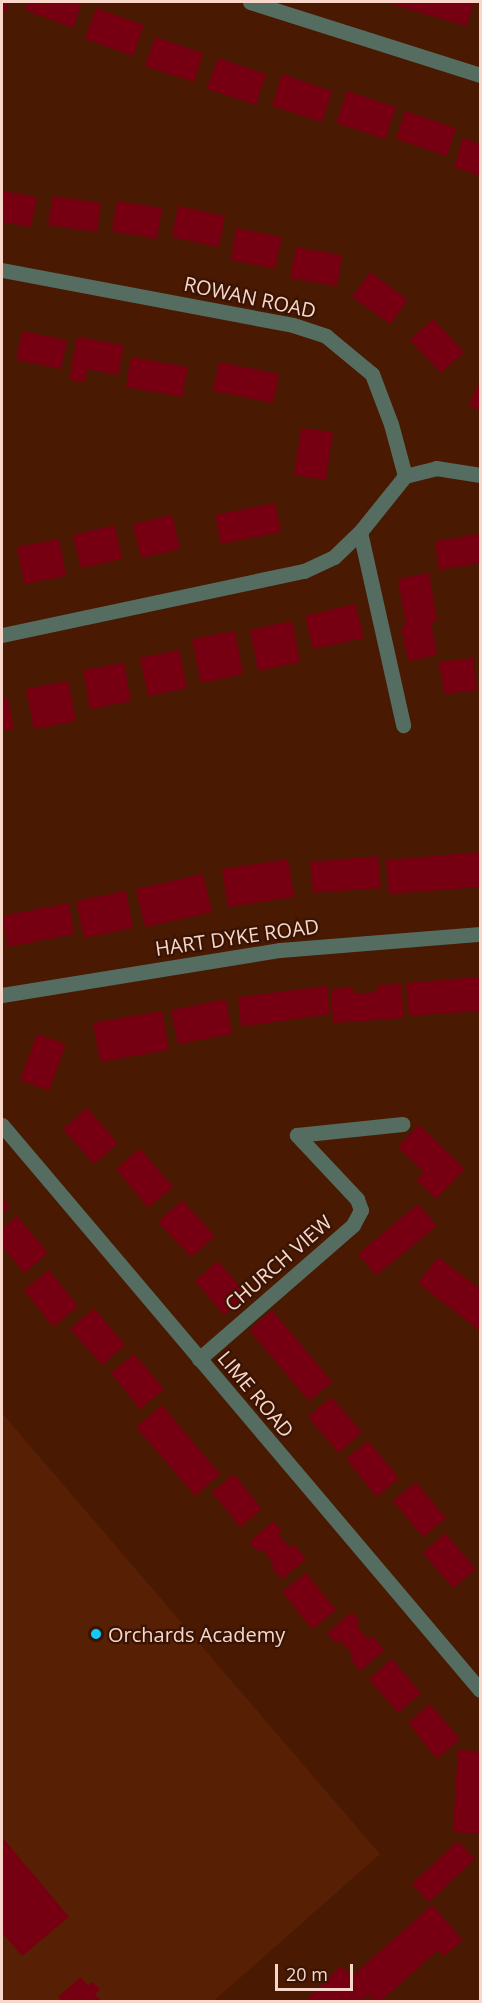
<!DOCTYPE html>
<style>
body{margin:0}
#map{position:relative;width:482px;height:2003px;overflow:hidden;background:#491902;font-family:"Open Sans",sans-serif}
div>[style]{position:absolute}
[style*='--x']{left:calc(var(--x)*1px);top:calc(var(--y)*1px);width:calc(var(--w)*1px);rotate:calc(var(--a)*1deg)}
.built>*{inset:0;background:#571f03}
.building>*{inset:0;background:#760012}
.lane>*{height:15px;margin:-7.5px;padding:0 7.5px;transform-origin:7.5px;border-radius:7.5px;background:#546d60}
.street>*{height:15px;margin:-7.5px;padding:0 7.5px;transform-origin:7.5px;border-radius:7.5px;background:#546d60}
.dots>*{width:16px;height:16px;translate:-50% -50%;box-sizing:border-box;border:3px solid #381404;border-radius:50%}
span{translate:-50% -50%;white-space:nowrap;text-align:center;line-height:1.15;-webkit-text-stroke:4.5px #381404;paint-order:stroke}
.street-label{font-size:20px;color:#f8d7ca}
.poi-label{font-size:20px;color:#f8d7ca}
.left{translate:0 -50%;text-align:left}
.frame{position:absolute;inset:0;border:3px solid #f8d7ca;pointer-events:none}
.scale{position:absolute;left:275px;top:1964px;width:78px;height:27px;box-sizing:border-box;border:3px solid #f8d7ca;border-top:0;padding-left:8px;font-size:18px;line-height:21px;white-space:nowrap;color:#f8d7ca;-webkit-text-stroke:4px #381404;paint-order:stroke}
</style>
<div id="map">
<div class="built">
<div style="clip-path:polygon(2px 1413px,380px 1854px,214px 2001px,2px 2001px)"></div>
</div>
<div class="building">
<div style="clip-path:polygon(2px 2px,9px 2px,5px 14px,2px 12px)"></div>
<div style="clip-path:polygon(28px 2px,82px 2px,73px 28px,25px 10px)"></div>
<div style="clip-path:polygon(383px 2px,474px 2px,467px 26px)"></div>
<div style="clip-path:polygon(96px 8px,144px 25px,133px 56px,85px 39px)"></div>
<div style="clip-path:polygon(155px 37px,203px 53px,194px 82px,145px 66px)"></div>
<div style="clip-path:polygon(218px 58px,266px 74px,256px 105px,207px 89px)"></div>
<div style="clip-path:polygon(282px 74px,332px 91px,322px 122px,272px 106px)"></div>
<div style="clip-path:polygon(347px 91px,396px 107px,385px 139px,336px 123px)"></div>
<div style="clip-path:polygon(405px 111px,456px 128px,447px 156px,396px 139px)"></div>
<div style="clip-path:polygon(463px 138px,480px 144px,480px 176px,454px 167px)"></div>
<div style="clip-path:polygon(2px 191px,37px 197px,31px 227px,2px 222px)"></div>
<div style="clip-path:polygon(53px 196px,101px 203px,97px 232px,48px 225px)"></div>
<div style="clip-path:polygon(117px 201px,162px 208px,157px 239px,112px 231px)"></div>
<div style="clip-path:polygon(178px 206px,225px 216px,219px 247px,172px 237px)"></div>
<div style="clip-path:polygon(236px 228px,282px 237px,275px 269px,231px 260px)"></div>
<div style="clip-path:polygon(296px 247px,342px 255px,337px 286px,290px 278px)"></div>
<div style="clip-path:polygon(370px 272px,408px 300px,390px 324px,352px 297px)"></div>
<div style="clip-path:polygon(433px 319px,464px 352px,441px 373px,410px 340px)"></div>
<div style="clip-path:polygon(22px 331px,67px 340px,61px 369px,16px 360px)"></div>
<div style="clip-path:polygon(77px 337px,124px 345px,118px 375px,87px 369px,85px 382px,69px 380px)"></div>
<div style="clip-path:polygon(131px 357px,188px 367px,182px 397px,126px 387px)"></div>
<div style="clip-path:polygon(219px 362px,279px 374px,273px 403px,213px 391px)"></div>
<div style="clip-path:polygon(480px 381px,480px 411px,469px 405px)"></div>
<div style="clip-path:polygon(301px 428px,333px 432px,326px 480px,294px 475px)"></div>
<div style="clip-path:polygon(275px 503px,281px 532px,221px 544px,215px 515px)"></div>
<div style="clip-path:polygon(172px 515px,180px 549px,141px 558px,133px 524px)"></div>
<div style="clip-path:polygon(115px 525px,122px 559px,81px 568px,73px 535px)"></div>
<div style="clip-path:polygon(479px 534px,480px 563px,439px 570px,435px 541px)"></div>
<div style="clip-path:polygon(59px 539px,66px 576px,24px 584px,17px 547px)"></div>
<div style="clip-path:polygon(429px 573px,437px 621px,431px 622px,437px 655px,408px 661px,401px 627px,406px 626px,398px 579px)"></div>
<div style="clip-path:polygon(355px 604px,364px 638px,313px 649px,305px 616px)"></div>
<div style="clip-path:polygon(292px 621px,300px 662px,258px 671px,250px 630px)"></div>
<div style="clip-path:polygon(235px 631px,243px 674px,201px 683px,192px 639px)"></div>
<div style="clip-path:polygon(179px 650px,187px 688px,148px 696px,140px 658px)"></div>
<div style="clip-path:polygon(473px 658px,477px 690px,444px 694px,439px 662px)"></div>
<div style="clip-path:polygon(124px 663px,131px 701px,90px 709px,83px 670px)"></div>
<div style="clip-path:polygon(68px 681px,76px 721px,34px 729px,26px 689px)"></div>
<div style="clip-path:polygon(8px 698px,14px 729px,2px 731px,2px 699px)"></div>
<div style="clip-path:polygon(480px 852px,480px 887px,389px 894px,386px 860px)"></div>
<div style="clip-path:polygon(378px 856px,381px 888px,313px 893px,310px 862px)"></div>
<div style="clip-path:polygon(288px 859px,294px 897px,228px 907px,222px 869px)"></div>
<div style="clip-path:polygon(203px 874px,212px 912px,145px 927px,136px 889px)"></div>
<div style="clip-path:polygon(126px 891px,133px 928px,84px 938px,76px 901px)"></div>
<div style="clip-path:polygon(69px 903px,74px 934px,8px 947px,2px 916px)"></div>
<div style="clip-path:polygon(480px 977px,480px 1011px,409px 1016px,406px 983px)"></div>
<div style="clip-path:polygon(401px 984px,404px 1018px,333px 1023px,331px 989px,354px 987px,354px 994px,366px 993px,377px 992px,377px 985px)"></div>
<div style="clip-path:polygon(327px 986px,330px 1014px,241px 1027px,238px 997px)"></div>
<div style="clip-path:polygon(226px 999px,232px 1034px,178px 1044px,171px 1010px)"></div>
<div style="clip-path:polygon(162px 1011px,169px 1050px,100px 1062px,93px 1023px)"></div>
<div style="clip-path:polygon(37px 1034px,66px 1044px,49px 1091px,20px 1080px)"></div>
<div style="clip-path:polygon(87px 1108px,118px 1143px,94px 1164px,63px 1129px)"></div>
<div style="clip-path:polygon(419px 1125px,465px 1169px,436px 1199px,416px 1180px,424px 1172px,398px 1147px)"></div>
<div style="clip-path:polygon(140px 1148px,173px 1187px,148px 1208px,116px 1169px)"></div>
<div style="clip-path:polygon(2px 1197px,10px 1207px,2px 1214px)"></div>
<div style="clip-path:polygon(182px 1200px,215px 1236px,191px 1257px,158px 1222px)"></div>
<div style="clip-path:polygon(418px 1204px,437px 1226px,376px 1275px,358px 1254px)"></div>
<div style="clip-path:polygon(17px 1216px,48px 1253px,24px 1273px,2px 1246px,2px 1229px)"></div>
<div style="clip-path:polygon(438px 1257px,480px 1289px,480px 1331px,418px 1283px)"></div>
<div style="clip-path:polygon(218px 1261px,247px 1295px,224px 1315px,195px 1281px)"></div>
<div style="clip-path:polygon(49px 1270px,78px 1306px,53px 1327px,24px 1290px)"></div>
<div style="clip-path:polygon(94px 1308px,125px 1345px,102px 1365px,70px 1329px)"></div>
<div style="clip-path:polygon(272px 1310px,332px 1382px,309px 1401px,249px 1330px)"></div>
<div style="clip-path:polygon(134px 1354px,164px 1389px,140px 1409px,111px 1373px)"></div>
<div style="clip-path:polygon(331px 1397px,362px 1432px,339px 1453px,308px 1417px)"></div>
<div style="clip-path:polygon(162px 1405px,220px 1474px,195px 1496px,136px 1427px)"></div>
<div style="clip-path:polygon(368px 1441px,399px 1478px,377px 1497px,346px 1459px)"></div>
<div style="clip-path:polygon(234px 1474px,262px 1509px,240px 1527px,212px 1492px)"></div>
<div style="clip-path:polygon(416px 1482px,446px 1518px,423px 1537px,393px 1501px)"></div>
<div style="clip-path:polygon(273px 1521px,282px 1531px,278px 1535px,290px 1548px,294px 1544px,306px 1559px,282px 1579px,271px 1567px,274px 1564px,262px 1549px,258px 1552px,249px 1542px)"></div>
<div style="clip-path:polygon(445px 1533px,476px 1569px,453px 1588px,423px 1553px)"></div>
<div style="clip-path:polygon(306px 1573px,336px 1610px,312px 1629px,282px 1592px)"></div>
<div style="clip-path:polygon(352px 1612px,360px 1623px,356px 1626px,362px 1632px,368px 1639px,373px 1636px,384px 1650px,360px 1671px,350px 1658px,353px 1655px,346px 1647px,340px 1640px,336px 1643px,327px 1633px)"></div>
<div style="clip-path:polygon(392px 1659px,421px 1693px,398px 1713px,369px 1679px)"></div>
<div style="clip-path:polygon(430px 1704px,460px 1739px,437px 1759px,408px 1723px)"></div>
<div style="clip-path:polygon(458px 1750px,480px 1751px,480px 1834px,453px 1832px)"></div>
<div style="clip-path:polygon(2px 1837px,69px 1917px,22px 1956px,4px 1935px,2px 1937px)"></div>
<div style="clip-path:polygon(458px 1841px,475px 1859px,429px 1902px,412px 1884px)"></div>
<div style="clip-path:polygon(432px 1905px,463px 1940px,444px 1956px,438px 1950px,381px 2001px,375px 2001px,368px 1995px,361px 2001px,305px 2001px,341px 1966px,351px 1977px)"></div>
<div style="clip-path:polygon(81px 1977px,88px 1986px,93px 1982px,100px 1990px,95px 1994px,101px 2001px,62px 2001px,58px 1997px)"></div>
</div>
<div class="lane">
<div style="--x:360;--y:532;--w:198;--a:77.4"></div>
</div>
<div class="street">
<div style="--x:250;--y:2;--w:241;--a:17.6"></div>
<div style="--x:2;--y:270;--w:296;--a:10.7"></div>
<div style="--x:293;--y:325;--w:35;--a:18"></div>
<div style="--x:326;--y:336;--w:60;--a:39.6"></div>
<div style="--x:372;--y:374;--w:53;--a:69.2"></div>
<div style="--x:391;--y:424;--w:54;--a:74.9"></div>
<div style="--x:2;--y:635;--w:309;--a:-12"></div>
<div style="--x:304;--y:571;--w:33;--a:-25"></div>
<div style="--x:334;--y:557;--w:36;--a:-44"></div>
<div style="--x:360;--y:532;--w:72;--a:-51.2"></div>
<div style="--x:405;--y:476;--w:32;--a:-14"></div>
<div style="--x:436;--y:468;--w:45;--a:9"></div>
<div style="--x:2;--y:995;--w:282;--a:-9.2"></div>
<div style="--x:280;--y:950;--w:201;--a:-4.6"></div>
<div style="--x:2;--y:1125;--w:740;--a:49.77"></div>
<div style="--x:199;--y:1359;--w:204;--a:-41"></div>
<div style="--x:353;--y:1225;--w:17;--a:-62"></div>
<div style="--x:361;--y:1210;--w:12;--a:-110"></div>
<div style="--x:357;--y:1199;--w:88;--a:-133.2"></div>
<div style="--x:297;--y:1135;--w:106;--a:-6"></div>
</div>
<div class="dots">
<div style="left:96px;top:1634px;background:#0fcafa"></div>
</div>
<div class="street-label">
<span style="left:250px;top:297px;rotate:12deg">ROWAN ROAD</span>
<span style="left:237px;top:937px;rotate:-8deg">HART DYKE ROAD</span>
<span style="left:278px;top:1263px;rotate:-41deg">CHURCH VIEW</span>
<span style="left:256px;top:1394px;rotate:50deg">LIME ROAD</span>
</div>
<div class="poi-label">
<span class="left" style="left:108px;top:1634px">Orchards Academy</span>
</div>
<div class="frame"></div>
<div class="scale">20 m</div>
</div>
